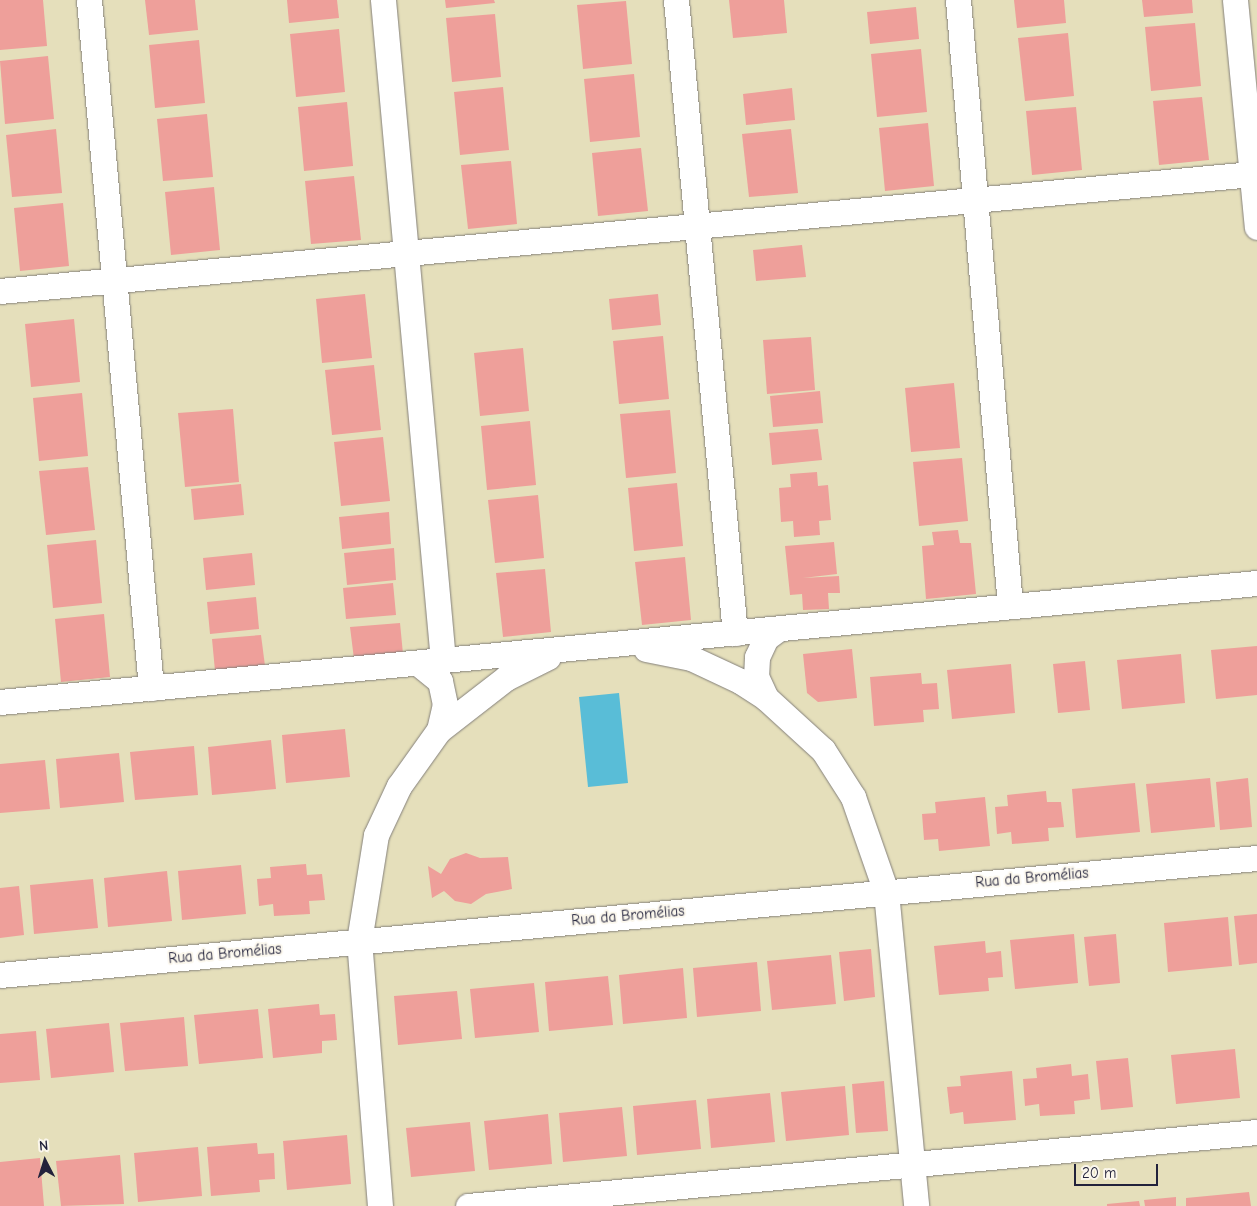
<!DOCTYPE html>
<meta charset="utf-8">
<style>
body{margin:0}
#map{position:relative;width:1257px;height:1206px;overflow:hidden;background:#e5dfbb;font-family:"Comic Neue",sans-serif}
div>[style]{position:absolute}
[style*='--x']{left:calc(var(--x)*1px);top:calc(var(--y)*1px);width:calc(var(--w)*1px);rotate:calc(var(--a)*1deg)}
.water>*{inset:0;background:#59bdd7}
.building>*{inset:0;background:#ee9f9a}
.roads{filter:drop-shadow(0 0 1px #84807b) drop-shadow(0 0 1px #84807b)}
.minor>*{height:25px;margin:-12.5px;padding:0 12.5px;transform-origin:12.5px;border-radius:12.5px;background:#fff}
span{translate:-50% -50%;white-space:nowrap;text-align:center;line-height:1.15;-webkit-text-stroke:4px #fbf7ec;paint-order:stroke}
.street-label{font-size:15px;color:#22223b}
.north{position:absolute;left:20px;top:1136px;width:50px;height:50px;-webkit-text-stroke:4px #fbf7ec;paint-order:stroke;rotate:355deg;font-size:14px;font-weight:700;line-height:20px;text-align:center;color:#22223b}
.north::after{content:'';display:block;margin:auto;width:18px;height:22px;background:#22223b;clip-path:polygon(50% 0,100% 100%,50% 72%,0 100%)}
.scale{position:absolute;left:1074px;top:1164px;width:84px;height:22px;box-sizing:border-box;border:2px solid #22223b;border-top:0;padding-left:6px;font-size:15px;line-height:18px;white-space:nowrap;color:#22223b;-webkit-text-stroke:4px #fbf7ec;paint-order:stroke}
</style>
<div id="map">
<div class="water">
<div style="clip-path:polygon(619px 693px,628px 783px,588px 787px,579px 697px)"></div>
</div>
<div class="building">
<div style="clip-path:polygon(0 0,43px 0,47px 46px,0 50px)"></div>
<div style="clip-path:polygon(145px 0,195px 0,198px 30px,149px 35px)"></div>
<div style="clip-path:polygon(287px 0,337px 0,339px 18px,289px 23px)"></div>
<div style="clip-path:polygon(445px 0,494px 0,495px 3px,446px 8px)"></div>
<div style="clip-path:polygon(729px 0,784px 0,787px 33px,733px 38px)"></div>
<div style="clip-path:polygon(1014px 0,1064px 0,1066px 23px,1017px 28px)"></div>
<div style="clip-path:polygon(1142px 0,1192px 0,1193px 13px,1144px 17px)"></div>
<div style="clip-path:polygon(626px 1px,632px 64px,583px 69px,577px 5px)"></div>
<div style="clip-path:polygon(916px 7px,919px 39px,870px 44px,867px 12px)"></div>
<div style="clip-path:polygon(495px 14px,501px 77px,452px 82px,446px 18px)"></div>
<div style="clip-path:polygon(1195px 23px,1201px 86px,1151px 91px,1145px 27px)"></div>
<div style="clip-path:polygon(339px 29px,345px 92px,296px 97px,290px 34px)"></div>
<div style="clip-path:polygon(1068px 33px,1074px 96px,1025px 101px,1018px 38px)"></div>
<div style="clip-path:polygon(199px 40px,205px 103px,155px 108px,149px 45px)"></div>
<div style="clip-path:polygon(921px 49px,927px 112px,877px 117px,871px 54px)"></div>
<div style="clip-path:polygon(48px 56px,54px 119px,5px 124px,0 61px)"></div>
<div style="clip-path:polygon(634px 74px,640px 137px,590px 142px,584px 79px)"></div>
<div style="clip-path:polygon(503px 87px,509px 150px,460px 155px,454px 92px)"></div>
<div style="clip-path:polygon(792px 88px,795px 120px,746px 125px,743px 94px)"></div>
<div style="clip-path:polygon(1202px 97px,1209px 160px,1159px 165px,1153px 101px)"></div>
<div style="clip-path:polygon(347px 102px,353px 166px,304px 171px,298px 107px)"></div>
<div style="clip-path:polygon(1076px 107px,1082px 170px,1032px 175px,1026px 111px)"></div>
<div style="clip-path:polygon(207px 114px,213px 177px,163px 181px,157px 119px)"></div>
<div style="clip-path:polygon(928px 123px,934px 186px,885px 191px,879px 128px)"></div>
<div style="clip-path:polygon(56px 129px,62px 193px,12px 197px,6px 135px)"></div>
<div style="clip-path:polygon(791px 129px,798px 193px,749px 197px,742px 134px)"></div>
<div style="clip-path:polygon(641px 148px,648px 211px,598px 216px,592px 153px)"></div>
<div style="clip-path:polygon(511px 161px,517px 224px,468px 229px,461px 165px)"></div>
<div style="clip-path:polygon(354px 176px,361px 240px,311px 244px,305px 181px)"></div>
<div style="clip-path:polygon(214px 187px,220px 250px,171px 255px,165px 192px)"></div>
<div style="clip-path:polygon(63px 203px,69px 266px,20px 271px,14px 208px)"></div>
<div style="clip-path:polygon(802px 245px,806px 277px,756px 281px,753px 250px)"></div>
<div style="clip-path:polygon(365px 294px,372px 358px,322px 363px,316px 299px)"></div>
<div style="clip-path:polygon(658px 294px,661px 325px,612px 330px,609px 299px)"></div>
<div style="clip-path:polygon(74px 319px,80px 382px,31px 387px,25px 324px)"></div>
<div style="clip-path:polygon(663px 336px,669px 399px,619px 404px,613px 341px)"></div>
<div style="clip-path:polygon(811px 337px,815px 390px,767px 394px,763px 340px)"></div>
<div style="clip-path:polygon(523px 348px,529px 411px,480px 416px,474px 353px)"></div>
<div style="clip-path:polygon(374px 365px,381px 430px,332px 435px,325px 370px)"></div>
<div style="clip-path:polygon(954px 383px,960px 448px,911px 452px,905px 388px)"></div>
<div style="clip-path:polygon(820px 391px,823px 423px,773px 427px,770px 396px)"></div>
<div style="clip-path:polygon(82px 393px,88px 456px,39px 461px,33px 398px)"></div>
<div style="clip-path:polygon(233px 409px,239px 482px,185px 487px,178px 413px)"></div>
<div style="clip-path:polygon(670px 410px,676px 473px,626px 478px,620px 414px)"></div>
<div style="clip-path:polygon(530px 421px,536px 485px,487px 490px,481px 426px)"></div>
<div style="clip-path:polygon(818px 429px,822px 460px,772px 465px,769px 433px)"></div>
<div style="clip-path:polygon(383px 437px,390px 501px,341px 506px,334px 442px)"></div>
<div style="clip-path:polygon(962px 458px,968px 521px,919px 526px,913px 462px)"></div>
<div style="clip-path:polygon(88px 467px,95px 530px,46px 535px,39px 471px)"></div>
<div style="clip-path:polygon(817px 472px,818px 486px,828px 485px,831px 520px,819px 521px,820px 535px,794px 537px,793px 521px,781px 522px,779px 488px,791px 487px,790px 474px)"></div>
<div style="clip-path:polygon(677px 483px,683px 546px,634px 551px,628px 488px)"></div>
<div style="clip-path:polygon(241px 484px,244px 515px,194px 520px,191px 489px)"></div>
<div style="clip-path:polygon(538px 495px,544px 558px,495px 563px,488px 500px)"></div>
<div style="clip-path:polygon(389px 512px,391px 544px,342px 549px,339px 517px)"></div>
<div style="clip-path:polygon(958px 530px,960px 543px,971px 543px,976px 594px,926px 599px,922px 546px,934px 545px,932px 532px)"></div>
<div style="clip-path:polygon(96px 540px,102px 603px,53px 608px,47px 545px)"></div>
<div style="clip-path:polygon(834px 542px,837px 574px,803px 578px,839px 576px,840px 593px,828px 593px,829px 609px,803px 610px,802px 594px,790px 595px,785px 546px)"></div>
<div style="clip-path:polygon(394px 548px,396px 580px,347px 585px,344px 553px)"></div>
<div style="clip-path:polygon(252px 553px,255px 585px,206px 590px,203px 558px)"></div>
<div style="clip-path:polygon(685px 557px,691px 620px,642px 625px,635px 562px)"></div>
<div style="clip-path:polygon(545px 569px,551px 632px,503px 637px,496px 573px)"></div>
<div style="clip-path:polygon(393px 583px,396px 615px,346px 619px,343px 588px)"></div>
<div style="clip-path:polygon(256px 597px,259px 629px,210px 634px,207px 602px)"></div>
<div style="clip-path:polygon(104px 614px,110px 677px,61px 682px,55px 619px)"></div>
<div style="clip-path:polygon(400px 623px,403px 654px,354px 659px,350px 627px)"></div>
<div style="clip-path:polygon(261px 635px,265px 666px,215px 671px,212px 639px)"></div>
<div style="clip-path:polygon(1257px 646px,1257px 695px,1216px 699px,1211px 650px)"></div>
<div style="clip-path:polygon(852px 649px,857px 698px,818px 702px,807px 693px,803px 654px)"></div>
<div style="clip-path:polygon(1181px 654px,1185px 703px,1122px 709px,1117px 660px)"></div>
<div style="clip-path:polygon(1085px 661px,1090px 710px,1058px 713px,1053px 664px)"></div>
<div style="clip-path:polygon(1011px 664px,1015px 713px,952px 719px,947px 670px)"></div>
<div style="clip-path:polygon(921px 673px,922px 684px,937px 683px,939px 709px,923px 710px,924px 722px,874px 726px,870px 677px)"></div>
<div style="clip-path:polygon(345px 729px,350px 777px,286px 783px,282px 735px)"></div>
<div style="clip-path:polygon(271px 740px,276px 789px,212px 795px,208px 747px)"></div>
<div style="clip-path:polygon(194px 746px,198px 795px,135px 800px,130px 752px)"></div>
<div style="clip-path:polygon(119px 753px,124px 802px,60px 808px,56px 759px)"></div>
<div style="clip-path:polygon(45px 760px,50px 809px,0 813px,0 764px)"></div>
<div style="clip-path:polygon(1210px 778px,1215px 827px,1151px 833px,1146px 784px)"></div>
<div style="clip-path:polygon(1248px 778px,1252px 827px,1220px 830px,1216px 782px)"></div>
<div style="clip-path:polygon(1135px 783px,1140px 832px,1076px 838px,1072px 789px)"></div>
<div style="clip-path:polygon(1046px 791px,1047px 802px,1061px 802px,1064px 827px,1048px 828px,1049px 841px,1012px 844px,1011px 832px,997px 834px,995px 807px,1008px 806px,1007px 795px)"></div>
<div style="clip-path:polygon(985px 797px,990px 846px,939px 851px,938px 839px,924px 840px,922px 814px,936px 813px,935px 802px)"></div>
<div style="clip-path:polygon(466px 853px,480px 858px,508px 857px,512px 889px,486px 894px,471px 904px,455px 901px,444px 891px,432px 898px,428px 866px,441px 874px,450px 859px)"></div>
<div style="clip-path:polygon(306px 864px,307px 875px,322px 874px,325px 900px,309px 901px,310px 914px,274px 916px,273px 904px,259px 906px,257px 879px,271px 878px,270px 867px)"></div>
<div style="clip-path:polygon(241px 865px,246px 914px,182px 920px,178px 871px)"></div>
<div style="clip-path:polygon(167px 871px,172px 921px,108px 927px,104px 878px)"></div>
<div style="clip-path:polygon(93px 879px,98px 928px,34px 934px,30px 885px)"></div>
<div style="clip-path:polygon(19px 886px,24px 935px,0 938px,0 888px)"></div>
<div style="clip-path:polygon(1257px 914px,1257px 963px,1239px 965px,1234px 916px)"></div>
<div style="clip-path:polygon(1228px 917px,1232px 966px,1168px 972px,1164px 923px)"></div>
<div style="clip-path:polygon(1074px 934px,1078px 983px,1015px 989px,1010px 940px)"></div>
<div style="clip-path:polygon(1116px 934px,1120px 983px,1089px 986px,1084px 937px)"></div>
<div style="clip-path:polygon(985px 941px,986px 953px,1001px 951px,1003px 977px,988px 978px,989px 991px,939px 995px,934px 946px)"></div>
<div style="clip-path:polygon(871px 949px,875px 997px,844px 1001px,839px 952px)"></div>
<div style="clip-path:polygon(831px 955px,836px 1004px,772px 1010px,767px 961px)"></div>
<div style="clip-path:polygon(757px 962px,761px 1011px,697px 1017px,693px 968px)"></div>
<div style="clip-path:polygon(683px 968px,687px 1018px,623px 1024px,619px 975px)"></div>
<div style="clip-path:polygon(608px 976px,613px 1025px,549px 1031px,545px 982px)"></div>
<div style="clip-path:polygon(534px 983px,539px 1032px,475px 1038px,470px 989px)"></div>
<div style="clip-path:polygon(457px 991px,462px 1039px,398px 1045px,394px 996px)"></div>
<div style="clip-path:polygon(319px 1004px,320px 1015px,335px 1014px,337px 1040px,322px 1041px,322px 1053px,273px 1058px,268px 1009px)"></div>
<div style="clip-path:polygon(258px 1009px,263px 1058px,199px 1064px,194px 1015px)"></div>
<div style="clip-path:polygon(184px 1017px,188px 1066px,125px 1071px,120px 1023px)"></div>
<div style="clip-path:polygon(109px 1023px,114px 1072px,51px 1078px,46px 1029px)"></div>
<div style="clip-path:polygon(36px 1031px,40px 1080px,0 1083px,0 1034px)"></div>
<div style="clip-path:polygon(1235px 1049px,1240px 1098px,1176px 1104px,1171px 1055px)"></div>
<div style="clip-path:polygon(1128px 1058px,1133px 1107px,1101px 1110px,1096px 1061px)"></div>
<div style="clip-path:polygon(1071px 1064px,1072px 1076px,1088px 1074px,1090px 1099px,1074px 1101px,1075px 1114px,1040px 1116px,1039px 1104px,1025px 1106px,1023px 1079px,1037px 1078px,1036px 1068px)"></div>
<div style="clip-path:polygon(1012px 1071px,1016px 1120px,964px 1124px,963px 1112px,950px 1114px,947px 1087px,961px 1086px,960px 1076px)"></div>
<div style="clip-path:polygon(884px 1081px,888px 1131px,856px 1133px,852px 1084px)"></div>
<div style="clip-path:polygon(845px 1086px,849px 1135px,786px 1141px,781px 1092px)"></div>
<div style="clip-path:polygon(770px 1093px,775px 1142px,711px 1148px,707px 1099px)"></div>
<div style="clip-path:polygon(696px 1100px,701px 1149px,637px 1155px,633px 1106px)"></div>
<div style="clip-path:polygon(622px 1107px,627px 1156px,563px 1162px,559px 1113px)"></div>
<div style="clip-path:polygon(548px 1114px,552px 1164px,489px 1170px,484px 1121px)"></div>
<div style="clip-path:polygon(470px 1122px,475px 1171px,411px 1177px,406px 1128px)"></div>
<div style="clip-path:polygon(347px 1135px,351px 1184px,287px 1190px,283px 1141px)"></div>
<div style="clip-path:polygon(257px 1143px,258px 1154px,274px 1153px,275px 1179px,259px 1180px,260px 1192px,211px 1196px,207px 1147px)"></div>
<div style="clip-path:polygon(198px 1147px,202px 1196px,138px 1202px,134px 1153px)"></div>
<div style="clip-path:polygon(120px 1155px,124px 1204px,61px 1206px,56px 1161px)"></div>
<div style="clip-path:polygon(40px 1158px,44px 1206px,0 1206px,0 1162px)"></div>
<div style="clip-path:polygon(1249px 1192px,1251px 1206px,1186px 1206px,1186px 1198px)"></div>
<div style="clip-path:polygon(1176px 1197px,1176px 1206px,1145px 1206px,1144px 1200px)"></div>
<div style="clip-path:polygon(1139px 1201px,1140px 1206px,1107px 1206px,1107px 1204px)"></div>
</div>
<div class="roads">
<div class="minor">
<div style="--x:89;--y:0;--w:691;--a:84.85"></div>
<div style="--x:383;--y:0;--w:664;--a:84.81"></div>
<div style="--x:676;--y:0;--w:636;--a:84.68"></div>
<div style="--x:958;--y:0;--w:607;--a:85.09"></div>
<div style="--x:1235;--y:0;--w:228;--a:84.5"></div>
<div style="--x:0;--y:291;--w:1257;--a:-5.34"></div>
<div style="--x:646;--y:649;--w:46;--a:11.3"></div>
<div style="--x:691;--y:658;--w:54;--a:25.1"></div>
<div style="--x:740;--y:681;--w:31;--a:33"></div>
<div style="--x:766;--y:698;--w:77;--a:42.4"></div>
<div style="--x:823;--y:750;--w:56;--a:57.4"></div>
<div style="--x:853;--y:797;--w:101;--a:70.8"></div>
<div style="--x:886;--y:892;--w:315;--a:84.5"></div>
<div style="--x:419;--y:664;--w:27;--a:39"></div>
<div style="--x:440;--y:681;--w:24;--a:78"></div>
<div style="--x:445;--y:704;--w:27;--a:103"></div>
<div style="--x:766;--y:698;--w:23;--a:-115"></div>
<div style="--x:756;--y:677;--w:20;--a:-87"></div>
<div style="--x:757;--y:657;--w:21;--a:-65"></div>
<div style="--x:766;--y:638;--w:17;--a:-36"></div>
<div style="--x:0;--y:702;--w:1263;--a:-5.41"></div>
<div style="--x:0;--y:975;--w:1262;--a:-5.32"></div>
<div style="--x:380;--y:1206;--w:266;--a:-94.5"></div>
<div style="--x:359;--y:941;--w:107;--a:-80.9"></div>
<div style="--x:376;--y:835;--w:54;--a:-64.9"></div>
<div style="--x:399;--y:786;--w:69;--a:-54.5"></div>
<div style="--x:439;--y:730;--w:85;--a:-37.8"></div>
<div style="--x:506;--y:678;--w:47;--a:-26.6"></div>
<div style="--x:468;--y:1206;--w:792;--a:-5.36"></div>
</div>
</div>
<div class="street-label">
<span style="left:1032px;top:878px;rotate:-5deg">Rua da Bromélias</span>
<span style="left:628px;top:916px;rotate:-5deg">Rua da Bromélias</span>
<span style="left:225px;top:954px;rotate:-5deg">Rua da Bromélias</span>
</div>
<div class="north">N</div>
<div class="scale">20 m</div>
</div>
